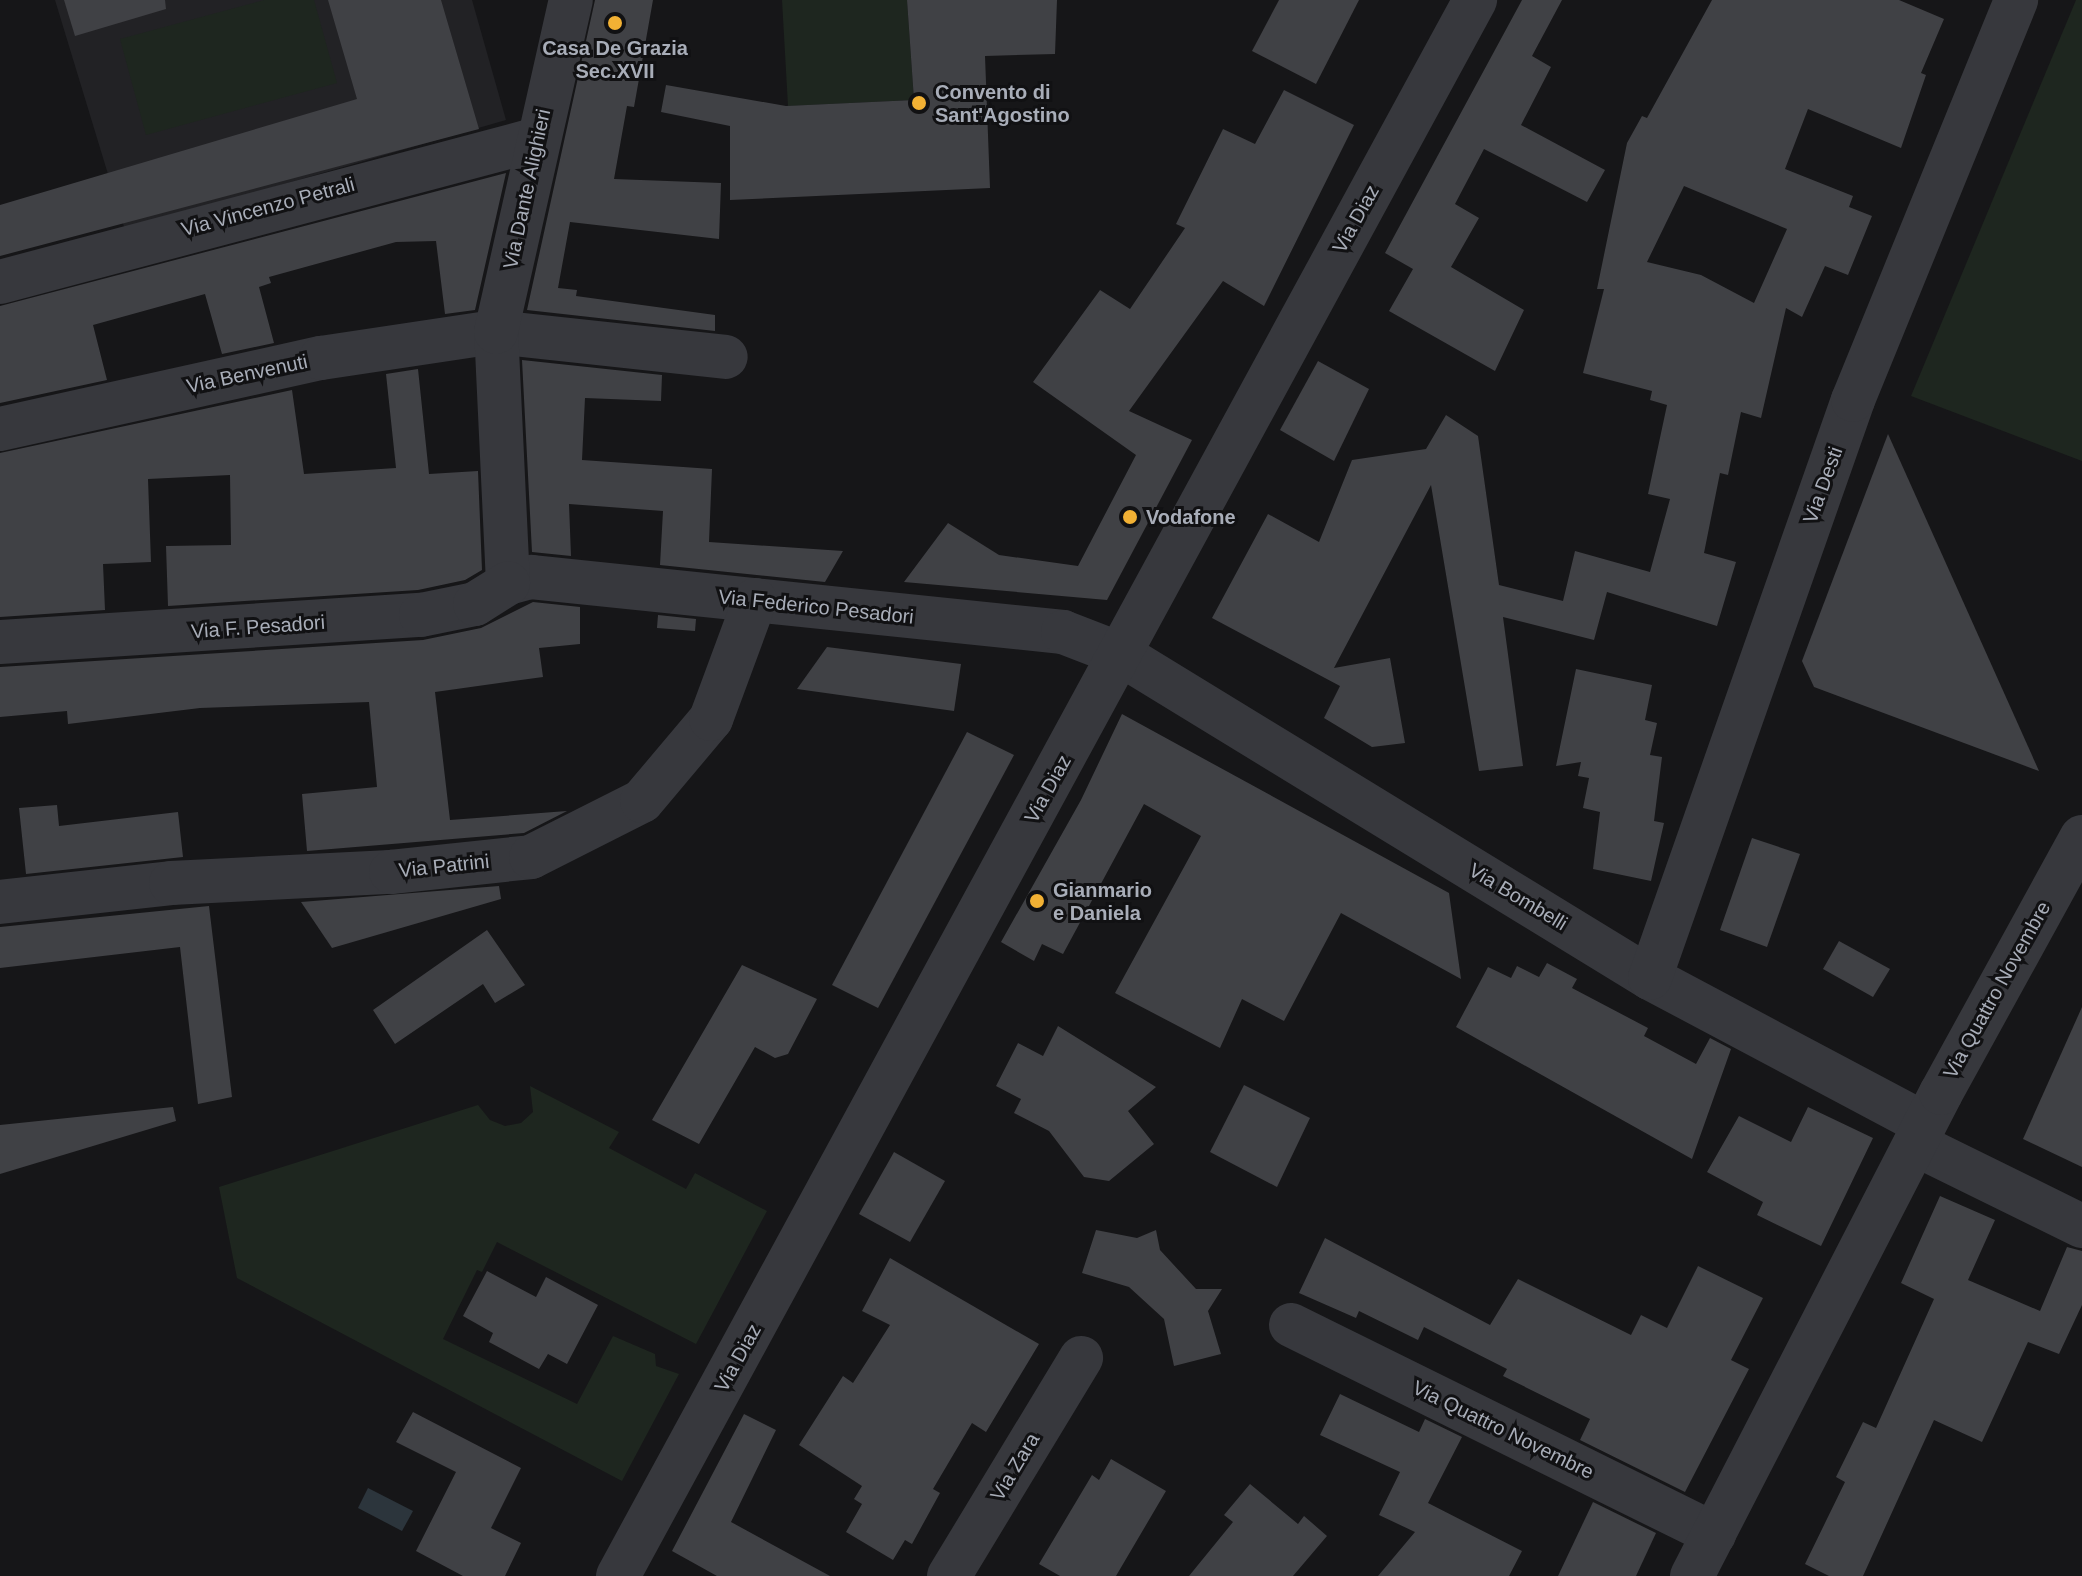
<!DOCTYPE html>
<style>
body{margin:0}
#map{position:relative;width:2082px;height:1576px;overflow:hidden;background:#161618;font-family:Helvetica,sans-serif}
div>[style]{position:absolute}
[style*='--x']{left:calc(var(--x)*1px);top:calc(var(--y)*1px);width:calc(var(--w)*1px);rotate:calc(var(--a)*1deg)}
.built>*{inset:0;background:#222225}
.green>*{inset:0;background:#1e261f}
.water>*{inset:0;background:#2c353c}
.building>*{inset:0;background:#404145}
.minor>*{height:44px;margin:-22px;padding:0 22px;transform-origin:22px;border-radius:22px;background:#37383d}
.dots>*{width:22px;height:22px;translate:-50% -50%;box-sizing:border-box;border:4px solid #111113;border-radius:50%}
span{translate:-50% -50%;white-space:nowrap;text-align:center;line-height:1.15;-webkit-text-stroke:6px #111113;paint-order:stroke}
.poi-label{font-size:20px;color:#a8adb8;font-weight:700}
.left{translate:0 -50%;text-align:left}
.street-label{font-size:20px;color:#a8adb8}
</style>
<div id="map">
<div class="built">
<div style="clip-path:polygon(55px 0,472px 0,506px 120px,125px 230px)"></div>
</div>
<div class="green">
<div style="clip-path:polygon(264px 0,314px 0,337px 83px,146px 135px,120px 39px)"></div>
<div style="clip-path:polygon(782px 0,907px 0,914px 100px,788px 106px)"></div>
<div style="clip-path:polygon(2076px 0,2082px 0,2082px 461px,1911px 396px)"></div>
<div style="clip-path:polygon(530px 1086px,619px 1132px,609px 1148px,686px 1189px,695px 1173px,767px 1211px,696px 1344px,497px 1242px,482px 1272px,477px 1270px,443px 1339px,577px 1404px,613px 1336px,655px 1354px,656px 1366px,679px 1374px,622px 1481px,237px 1278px,219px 1187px,478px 1105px,490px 1120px,505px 1126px,521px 1123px,533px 1112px)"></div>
</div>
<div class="water">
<div style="clip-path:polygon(368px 1488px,413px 1511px,402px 1531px,358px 1508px)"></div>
</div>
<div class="building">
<div style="clip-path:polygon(64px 0,165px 0,166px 9px,75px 36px)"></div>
<div style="clip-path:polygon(328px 0,441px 0,479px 129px,0 256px,0 205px,357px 99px)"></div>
<div style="clip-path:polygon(595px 0,653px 0,634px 107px,627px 106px,614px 179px,721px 183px,719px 239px,570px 222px,558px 288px,577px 290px,576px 296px,715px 315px,715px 331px,527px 310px)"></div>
<div style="clip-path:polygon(907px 0,1057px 0,1055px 54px,985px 56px,990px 188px,730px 200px,730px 126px,661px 112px,666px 85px,786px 106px,914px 100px)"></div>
<div style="clip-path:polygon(1279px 0,1359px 0,1316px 84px,1252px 51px)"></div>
<div style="clip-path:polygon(1522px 0,1562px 0,1532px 56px,1551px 67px,1521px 125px,1605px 170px,1587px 202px,1484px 149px,1455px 204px,1479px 218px,1451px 267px,1524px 310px,1495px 371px,1389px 311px,1413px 269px,1385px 253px)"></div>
<div style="clip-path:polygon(evenodd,1712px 0,1899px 0,1944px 19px,1921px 73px,1926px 75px,1901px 148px,1808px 109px,1785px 169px,1853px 196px,1849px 207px,1872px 216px,1848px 275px,1825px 266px,1802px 317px,1786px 308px,1761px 418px,1741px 412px,1728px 475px,1720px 473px,1704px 553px,1736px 562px,1717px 626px,1607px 592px,1594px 640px,1503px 617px,1523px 766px,1479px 771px,1431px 485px,1334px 668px,1390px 658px,1405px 743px,1372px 747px,1324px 718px,1340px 686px,1212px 618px,1268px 514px,1319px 542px,1352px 460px,1426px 449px,1446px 415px,1478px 436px,1499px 585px,1563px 601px,1575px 551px,1650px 572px,1670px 499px,1648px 494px,1667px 405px,1650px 400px,1652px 391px,1583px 373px,1604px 289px,1597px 289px,1627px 143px,1642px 116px,1647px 118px,1712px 0,1684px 186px,1787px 229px,1754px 303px,1701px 275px,1647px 262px,1684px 186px)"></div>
<div style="clip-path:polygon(1284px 90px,1354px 125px,1264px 306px,1223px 281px,1129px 411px,1192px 440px,1107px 600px,904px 582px,948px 523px,999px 555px,1078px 566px,1136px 455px,1033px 382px,1100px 290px,1130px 309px,1185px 228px,1176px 224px,1223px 129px,1255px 144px)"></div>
<div style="clip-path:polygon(506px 173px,475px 310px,445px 314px,436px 241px,396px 242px,269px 277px,271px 283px,259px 287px,274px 343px,222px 354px,205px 294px,93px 325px,107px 380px,0 403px,0 306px)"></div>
<div style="clip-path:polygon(522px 360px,662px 375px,661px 401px,585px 398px,582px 460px,712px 469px,709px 542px,843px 551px,825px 582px,660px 565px,663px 511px,569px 504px,571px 556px,532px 552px)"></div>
<div style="clip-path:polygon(1318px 361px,1369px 389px,1334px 461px,1280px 430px)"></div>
<div style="clip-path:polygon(418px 369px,429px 474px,478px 471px,482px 570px,465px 580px,418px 590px,168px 606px,166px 546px,231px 545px,230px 475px,148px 479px,151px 562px,103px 564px,105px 610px,0 617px,0 453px,292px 390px,304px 474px,396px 468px,386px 374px)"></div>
<div style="clip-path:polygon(1888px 434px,2039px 771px,1814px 687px,1802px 661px)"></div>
<div style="clip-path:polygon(533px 602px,580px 607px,580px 644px,539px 648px,543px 677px,435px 692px,450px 820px,567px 811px,524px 833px,307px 851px,302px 794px,377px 787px,369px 702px,200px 708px,68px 724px,67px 711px,0 717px,0 667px,423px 640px,481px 628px)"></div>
<div style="clip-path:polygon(658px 615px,696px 619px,695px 631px,657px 628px)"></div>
<div style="clip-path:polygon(827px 647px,961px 664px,954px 711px,797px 689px)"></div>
<div style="clip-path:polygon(1576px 669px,1652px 685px,1645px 720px,1657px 723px,1650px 755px,1662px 757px,1654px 821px,1664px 823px,1651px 881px,1593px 869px,1600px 812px,1583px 808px,1589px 778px,1578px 776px,1581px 762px,1556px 766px)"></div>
<div style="clip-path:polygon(1122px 714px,1449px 893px,1461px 979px,1341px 913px,1284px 1021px,1242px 999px,1220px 1048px,1115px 993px,1201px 836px,1144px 804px,1063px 954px,1042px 944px,1034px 961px,1001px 942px,1081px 800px)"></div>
<div style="clip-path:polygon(967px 732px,1014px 755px,878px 1008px,832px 985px)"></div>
<div style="clip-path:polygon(57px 805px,59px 826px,178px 812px,183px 857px,26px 874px,19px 808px)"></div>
<div style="clip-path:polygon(1752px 838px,1800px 854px,1767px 947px,1720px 930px)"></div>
<div style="clip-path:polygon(499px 886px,501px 899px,332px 948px,301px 902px)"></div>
<div style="clip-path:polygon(209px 906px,232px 1097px,198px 1104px,180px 947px,0 968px,0 927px)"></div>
<div style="clip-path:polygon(487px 930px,525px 985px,495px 1003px,483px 984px,395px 1044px,373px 1010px)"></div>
<div style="clip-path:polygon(1839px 941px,1890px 969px,1873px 997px,1823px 969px)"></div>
<div style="clip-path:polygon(1547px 963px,1577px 979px,1572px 988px,1648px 1028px,1644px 1036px,1696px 1064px,1710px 1038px,1731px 1049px,1692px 1159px,1456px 1027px,1488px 967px,1511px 978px,1517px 966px,1539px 977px)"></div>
<div style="clip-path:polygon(742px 965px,817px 999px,788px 1054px,775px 1058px,755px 1047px,699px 1144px,652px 1120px)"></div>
<div style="clip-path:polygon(2082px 1007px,2082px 1167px,2023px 1139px)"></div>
<div style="clip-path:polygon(1058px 1026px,1156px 1087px,1128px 1111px,1154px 1144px,1109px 1181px,1084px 1177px,1049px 1131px,1014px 1113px,1021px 1099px,996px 1086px,1018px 1043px,1043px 1056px)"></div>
<div style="clip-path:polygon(1244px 1085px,1310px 1118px,1277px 1187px,1210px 1152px)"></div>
<div style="clip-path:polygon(173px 1107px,176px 1121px,0 1174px,0 1125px)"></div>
<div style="clip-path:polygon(1808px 1107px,1873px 1138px,1821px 1246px,1757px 1215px,1763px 1202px,1707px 1172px,1739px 1116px,1791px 1142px)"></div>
<div style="clip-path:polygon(894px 1152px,945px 1181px,910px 1242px,859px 1214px)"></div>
<div style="clip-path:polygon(1940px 1196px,1995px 1220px,1968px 1280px,2040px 1311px,2067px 1247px,2082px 1251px,2082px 1305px,2059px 1354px,2028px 1342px,1982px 1442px,1934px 1420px,1863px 1576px,1829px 1576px,1805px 1564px,1845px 1482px,1836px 1477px,1863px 1422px,1876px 1428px,1934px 1299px,1901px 1283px)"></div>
<div style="clip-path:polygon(1096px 1230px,1137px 1238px,1156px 1230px,1160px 1250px,1196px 1289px,1222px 1289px,1208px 1311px,1221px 1354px,1174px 1366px,1164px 1319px,1129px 1287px,1082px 1273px)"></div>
<div style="clip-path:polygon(1325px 1238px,1490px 1325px,1518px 1279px,1631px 1335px,1641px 1315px,1667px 1328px,1698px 1266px,1763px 1298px,1731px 1360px,1749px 1369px,1685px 1492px,1580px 1440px,1590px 1419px,1503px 1376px,1507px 1369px,1424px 1327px,1418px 1340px,1359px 1311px,1356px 1318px,1299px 1293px)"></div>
<div style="clip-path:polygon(890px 1258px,1039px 1344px,986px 1432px,972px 1423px,933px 1489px,940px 1493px,912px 1544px,905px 1540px,893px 1560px,846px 1532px,862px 1504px,854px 1499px,862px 1486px,799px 1445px,843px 1376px,853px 1383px,890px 1325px,862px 1311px)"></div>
<div style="clip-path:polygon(487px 1271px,536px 1297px,546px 1277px,598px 1305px,567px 1364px,548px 1354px,539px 1369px,489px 1342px,493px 1333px,463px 1316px)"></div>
<div style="clip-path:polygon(1340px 1394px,1419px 1432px,1425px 1419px,1462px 1437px,1428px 1503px,1522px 1551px,1509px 1576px,1378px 1576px,1415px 1532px,1379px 1515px,1400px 1472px,1320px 1435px)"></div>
<div style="clip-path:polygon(413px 1412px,521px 1468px,491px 1528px,521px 1543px,505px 1576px,463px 1576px,416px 1551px,456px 1472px,396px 1442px)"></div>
<div style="clip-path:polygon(744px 1414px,776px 1430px,731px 1522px,830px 1576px,717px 1576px,672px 1551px)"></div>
<div style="clip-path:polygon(1111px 1459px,1166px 1491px,1116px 1576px,1060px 1576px,1039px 1564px,1092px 1475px,1099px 1480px)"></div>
<div style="clip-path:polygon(1250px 1484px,1298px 1524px,1304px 1516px,1327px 1536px,1293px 1576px,1189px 1576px,1233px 1522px,1224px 1515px)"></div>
<div style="clip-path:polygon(1593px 1502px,1656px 1533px,1636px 1576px,1558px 1576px)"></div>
</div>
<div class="minor">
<div style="--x:0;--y:282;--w:557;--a:-14.89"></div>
<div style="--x:0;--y:429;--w:329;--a:-12.5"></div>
<div style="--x:321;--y:358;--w:177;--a:-8.5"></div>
<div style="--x:496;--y:332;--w:231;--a:6.2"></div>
<div style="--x:508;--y:583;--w:24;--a:-15"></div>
<div style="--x:531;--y:577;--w:535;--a:5.9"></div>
<div style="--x:1063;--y:632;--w:61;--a:21.1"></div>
<div style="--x:1120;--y:654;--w:621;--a:31.44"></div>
<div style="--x:1650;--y:978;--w:311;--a:28"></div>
<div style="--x:508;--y:583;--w:251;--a:-92.7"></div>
<div style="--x:496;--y:332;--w:340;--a:-77.3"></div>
<div style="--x:0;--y:642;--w:422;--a:-3.7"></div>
<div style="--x:421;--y:615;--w:55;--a:-11.5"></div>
<div style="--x:475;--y:604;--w:39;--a:-32"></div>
<div style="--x:0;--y:902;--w:172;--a:-6.3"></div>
<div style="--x:171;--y:883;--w:220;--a:-2.9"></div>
<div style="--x:391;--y:872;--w:141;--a:-6.1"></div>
<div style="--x:531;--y:857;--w:124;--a:-26.8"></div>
<div style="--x:642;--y:801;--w:107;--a:-49.9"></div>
<div style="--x:711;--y:719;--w:127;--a:-69.7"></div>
<div style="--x:1650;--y:978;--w:613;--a:-70.65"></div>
<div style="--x:1853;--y:400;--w:432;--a:-67.8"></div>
<div style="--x:1915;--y:1144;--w:186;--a:26.2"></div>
<div style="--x:1291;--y:1325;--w:472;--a:26.3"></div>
<div style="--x:618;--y:1576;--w:1794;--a:-61.46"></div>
<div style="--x:949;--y:1576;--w:255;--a:-58.8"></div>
<div style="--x:1692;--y:1576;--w:543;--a:-62.73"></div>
<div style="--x:1941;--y:1093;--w:292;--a:-61.2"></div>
</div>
<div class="dots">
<div style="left:615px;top:23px;background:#f2b134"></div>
<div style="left:919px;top:103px;background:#f2b134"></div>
<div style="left:1130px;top:517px;background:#f2b134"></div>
<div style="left:1037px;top:901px;background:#f2b134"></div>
</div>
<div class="poi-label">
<span style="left:615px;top:60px">Casa De Grazia<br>Sec.XVII</span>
<span class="left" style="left:935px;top:104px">Convento di<br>Sant'Agostino</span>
<span class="left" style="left:1146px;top:517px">Vodafone</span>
<span class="left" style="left:1053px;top:902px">Gianmario<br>e Daniela</span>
</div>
<div class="street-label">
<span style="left:527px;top:189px;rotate:-78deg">Via Dante Alighieri</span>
<span style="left:268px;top:207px;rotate:-15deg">Via Vincenzo Petrali</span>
<span style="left:1356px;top:219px;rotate:-61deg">Via Diaz</span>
<span style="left:247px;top:374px;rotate:-12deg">Via Benvenuti</span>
<span style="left:1823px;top:485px;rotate:-70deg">Via Desti</span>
<span style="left:816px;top:607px;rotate:6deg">Via Federico Pesadori</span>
<span style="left:258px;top:627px;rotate:-4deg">Via F. Pesadori</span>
<span style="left:1048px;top:789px;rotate:-61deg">Via Diaz</span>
<span style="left:444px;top:866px;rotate:-6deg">Via Patrini</span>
<span style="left:1518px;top:897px;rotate:31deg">Via Bombelli</span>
<span style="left:1997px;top:990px;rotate:-61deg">Via Quattro Novembre</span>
<span style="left:738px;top:1358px;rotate:-61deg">Via Diaz</span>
<span style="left:1503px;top:1430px;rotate:26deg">Via Quattro Novembre</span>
<span style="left:1015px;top:1467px;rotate:-59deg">Via Zara</span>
</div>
</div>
